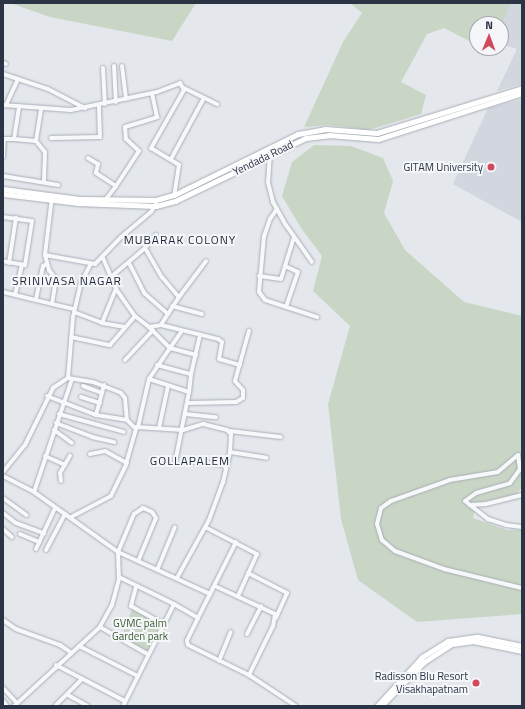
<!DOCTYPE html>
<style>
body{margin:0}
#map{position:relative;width:525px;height:709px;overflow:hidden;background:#e4e7ec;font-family:"Titillium Web",sans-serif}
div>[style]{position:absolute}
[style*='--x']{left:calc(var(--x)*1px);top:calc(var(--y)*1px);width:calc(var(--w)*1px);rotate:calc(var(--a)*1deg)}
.built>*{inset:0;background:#d2d6de}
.green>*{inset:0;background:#c9d6c5}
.roads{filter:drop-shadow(0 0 1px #a9aeb7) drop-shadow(0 0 1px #a9aeb7)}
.minor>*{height:4px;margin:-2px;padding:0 2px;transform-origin:2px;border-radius:2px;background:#f7f8fa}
.major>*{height:5px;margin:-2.5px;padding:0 2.5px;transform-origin:2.5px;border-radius:2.5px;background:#fff}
.dots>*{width:11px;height:11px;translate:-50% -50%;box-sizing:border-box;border:2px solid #f4f6f9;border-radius:50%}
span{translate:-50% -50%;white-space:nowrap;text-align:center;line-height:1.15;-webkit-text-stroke:4px #f4f6f9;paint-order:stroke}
.street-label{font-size:11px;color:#2b3445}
.poi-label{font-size:11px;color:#2b3445}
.right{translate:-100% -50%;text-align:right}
.park-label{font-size:11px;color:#3f6138}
.neighbourhood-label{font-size:12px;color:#1d2536;letter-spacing:1px}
.frame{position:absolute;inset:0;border:4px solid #2b3445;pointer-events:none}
.north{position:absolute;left:469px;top:16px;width:40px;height:40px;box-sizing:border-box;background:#f4f6f9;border:1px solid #a4a8b1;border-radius:50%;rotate:1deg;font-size:11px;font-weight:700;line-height:16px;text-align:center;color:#2b3445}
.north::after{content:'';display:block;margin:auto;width:14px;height:18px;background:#d1495b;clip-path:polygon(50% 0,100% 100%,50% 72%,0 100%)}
</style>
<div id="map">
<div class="built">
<div style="clip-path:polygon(511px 3px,522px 3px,522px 84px,497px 91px,517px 49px,501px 44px,501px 27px)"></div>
<div style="clip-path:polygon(522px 99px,522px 222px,453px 184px,488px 108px)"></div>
</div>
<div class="green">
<div style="clip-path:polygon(10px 3px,196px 3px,172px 41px,50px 17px)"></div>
<div style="clip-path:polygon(350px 3px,511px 3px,501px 27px,501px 24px,477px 24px,477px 45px,444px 28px,427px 34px,401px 82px,426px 95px,421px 114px,369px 130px,328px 125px,304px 127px,343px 42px,362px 13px)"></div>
<div style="clip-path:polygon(314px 145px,351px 146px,383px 158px,393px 181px,384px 213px,405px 250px,464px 302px,522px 316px,522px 487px,516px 495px,477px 503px,473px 518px,507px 530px,522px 530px,522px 614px,417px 622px,358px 580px,341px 519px,328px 404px,350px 326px,313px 291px,322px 256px,301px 228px,282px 196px,292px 162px)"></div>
<div style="clip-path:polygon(132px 609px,160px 624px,148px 651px,121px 638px)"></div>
</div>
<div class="roads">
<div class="minor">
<div style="--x:3;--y:63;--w:3;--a:18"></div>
<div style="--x:114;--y:66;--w:36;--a:87"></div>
<div style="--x:122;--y:66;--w:33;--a:83"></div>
<div style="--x:103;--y:68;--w:36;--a:87"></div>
<div style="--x:3;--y:74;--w:47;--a:18.4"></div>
<div style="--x:48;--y:89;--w:42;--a:27.2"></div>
<div style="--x:184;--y:88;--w:37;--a:26"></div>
<div style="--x:3;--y:105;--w:68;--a:4.2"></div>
<div style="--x:71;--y:110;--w:88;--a:-11.8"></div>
<div style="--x:157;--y:92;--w:25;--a:-21"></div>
<div style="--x:180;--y:83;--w:8;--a:60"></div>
<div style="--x:184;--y:90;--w:67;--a:119.6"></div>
<div style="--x:151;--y:148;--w:33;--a:31"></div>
<div style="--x:179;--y:165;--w:30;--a:99"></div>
<div style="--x:6;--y:105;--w:29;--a:-65"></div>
<div style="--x:51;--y:138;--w:49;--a:-1.2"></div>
<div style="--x:100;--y:137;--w:32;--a:-92"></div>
<div style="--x:3;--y:139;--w:11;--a:0"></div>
<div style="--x:14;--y:139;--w:33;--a:-81"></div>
<div style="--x:14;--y:139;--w:22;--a:5"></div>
<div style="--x:36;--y:141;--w:33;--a:-81"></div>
<div style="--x:36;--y:141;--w:14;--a:51"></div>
<div style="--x:45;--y:152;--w:30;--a:92"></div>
<div style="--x:270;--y:154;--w:28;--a:94"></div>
<div style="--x:268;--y:182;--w:21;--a:76"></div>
<div style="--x:273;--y:202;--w:26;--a:61"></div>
<div style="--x:286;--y:225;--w:45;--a:54.9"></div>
<div style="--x:3;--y:157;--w:18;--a:-87"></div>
<div style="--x:88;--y:158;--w:12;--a:31"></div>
<div style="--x:98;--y:164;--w:9;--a:103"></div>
<div style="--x:96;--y:173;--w:24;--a:33"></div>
<div style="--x:116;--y:186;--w:42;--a:-56.7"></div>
<div style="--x:139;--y:151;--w:18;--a:-137"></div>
<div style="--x:126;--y:139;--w:12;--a:-95"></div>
<div style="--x:125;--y:127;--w:34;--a:-17"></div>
<div style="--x:157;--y:117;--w:24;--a:-102"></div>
<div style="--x:171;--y:159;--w:69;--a:-61.6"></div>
<div style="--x:3;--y:176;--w:56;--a:9.3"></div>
<div style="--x:52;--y:197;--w:58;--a:96.9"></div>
<div style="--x:45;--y:255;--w:16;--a:75"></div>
<div style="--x:49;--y:270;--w:11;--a:52"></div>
<div style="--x:56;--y:279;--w:25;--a:99"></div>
<div style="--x:52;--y:304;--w:23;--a:13"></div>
<div style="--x:106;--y:199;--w:16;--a:-52"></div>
<div style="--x:277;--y:209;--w:12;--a:125"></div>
<div style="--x:270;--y:219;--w:18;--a:109"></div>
<div style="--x:264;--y:236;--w:56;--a:95.1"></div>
<div style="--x:259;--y:292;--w:10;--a:53"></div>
<div style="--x:265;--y:300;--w:55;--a:18.1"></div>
<div style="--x:3;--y:217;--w:29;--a:8"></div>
<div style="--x:32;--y:221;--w:45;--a:99"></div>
<div style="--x:25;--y:265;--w:22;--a:-170"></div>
<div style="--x:145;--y:248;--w:17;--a:-50"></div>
<div style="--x:45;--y:255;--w:51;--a:10.2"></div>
<div style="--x:95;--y:264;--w:37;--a:-46"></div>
<div style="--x:121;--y:237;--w:39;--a:-40"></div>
<div style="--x:151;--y:212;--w:9;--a:-58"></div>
<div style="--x:103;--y:258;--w:34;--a:67"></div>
<div style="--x:116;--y:289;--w:33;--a:55"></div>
<div style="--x:9;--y:263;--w:46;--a:-81.2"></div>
<div style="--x:129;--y:263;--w:34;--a:63"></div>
<div style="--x:144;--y:293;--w:30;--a:41"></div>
<div style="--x:285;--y:266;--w:14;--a:25"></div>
<div style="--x:298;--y:272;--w:37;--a:109"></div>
<div style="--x:112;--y:276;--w:43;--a:-40.3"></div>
<div style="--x:145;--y:248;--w:34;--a:60"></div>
<div style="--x:162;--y:277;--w:26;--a:50"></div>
<div style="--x:179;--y:297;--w:33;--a:123"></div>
<div style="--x:259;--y:276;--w:22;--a:8"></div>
<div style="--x:281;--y:279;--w:44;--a:-72.8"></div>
<div style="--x:3;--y:292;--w:50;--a:13.8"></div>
<div style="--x:15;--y:295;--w:31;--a:-77"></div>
<div style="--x:179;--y:297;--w:45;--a:-53.1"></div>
<div style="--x:36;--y:299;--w:34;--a:-78"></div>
<div style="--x:43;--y:266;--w:4;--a:-27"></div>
<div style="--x:172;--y:306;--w:31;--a:15"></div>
<div style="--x:74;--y:312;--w:30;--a:21"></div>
<div style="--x:102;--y:323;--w:23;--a:10"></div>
<div style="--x:102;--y:323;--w:37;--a:-68"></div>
<div style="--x:149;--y:327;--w:30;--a:45"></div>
<div style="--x:170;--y:348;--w:19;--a:-55"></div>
<div style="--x:71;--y:337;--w:40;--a:12"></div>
<div style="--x:110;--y:345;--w:38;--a:-49"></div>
<div style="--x:135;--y:316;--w:18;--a:38"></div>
<div style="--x:149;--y:327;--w:12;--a:-9"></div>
<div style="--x:161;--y:325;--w:59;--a:13.8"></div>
<div style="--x:218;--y:339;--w:5;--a:37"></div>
<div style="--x:222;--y:342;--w:17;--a:100"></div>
<div style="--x:219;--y:359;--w:22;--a:16"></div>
<div style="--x:125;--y:360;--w:41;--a:-47"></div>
<div style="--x:157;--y:365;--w:35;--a:15"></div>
<div style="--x:191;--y:374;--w:18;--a:96"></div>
<div style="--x:191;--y:374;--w:40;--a:-77"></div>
<div style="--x:68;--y:378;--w:61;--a:-85.3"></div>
<div style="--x:73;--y:317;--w:35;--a:-77"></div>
<div style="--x:81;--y:283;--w:20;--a:-63"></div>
<div style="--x:149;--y:379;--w:42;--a:18"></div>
<div style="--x:189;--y:392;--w:72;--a:101.2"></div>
<div style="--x:83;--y:386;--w:20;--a:20"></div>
<div style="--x:47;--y:396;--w:53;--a:21.2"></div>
<div style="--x:96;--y:415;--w:31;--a:9"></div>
<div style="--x:81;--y:397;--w:20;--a:18"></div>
<div style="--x:188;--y:403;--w:48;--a:-1.2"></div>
<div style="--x:236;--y:402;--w:8;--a:-30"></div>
<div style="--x:243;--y:398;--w:8;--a:-90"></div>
<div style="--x:243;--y:390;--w:12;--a:-132"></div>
<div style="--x:235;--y:381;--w:52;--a:-74.4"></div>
<div style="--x:59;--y:414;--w:67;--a:15.5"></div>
<div style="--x:185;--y:414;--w:31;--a:6"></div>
<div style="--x:96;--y:415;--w:31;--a:-75"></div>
<div style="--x:56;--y:423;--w:39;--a:21"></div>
<div style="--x:92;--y:437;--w:23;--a:13"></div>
<div style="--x:136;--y:427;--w:47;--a:3.7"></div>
<div style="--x:183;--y:430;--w:21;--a:-17"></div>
<div style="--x:203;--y:424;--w:25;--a:14"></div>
<div style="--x:227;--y:430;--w:6;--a:45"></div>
<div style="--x:231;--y:434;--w:18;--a:93"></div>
<div style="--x:230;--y:452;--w:31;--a:103"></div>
<div style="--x:223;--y:482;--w:40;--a:110.2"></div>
<div style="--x:209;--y:520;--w:66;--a:118.9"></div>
<div style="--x:138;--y:427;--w:49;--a:-77.1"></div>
<div style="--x:149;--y:379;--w:37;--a:-56"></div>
<div style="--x:170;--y:348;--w:27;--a:15"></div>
<div style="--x:159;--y:428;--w:43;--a:-77.9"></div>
<div style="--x:54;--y:430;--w:22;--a:36"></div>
<div style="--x:230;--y:431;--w:51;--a:6.7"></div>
<div style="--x:230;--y:452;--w:37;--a:9"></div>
<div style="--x:90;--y:454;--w:15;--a:-11"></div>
<div style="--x:105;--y:451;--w:25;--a:29"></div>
<div style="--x:45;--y:456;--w:22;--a:24"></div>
<div style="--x:187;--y:461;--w:40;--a:5.7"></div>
<div style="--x:3;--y:472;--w:35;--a:-51"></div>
<div style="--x:25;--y:445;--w:64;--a:-63.8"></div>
<div style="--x:53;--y:388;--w:18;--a:-34"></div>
<div style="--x:68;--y:378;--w:25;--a:9"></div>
<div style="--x:93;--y:382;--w:30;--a:21"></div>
<div style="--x:121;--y:393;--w:6;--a:51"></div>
<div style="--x:125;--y:398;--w:22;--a:85"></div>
<div style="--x:127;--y:420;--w:13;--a:45"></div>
<div style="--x:136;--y:429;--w:37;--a:106"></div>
<div style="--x:126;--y:465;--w:34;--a:116"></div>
<div style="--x:111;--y:496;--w:45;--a:152.3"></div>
<div style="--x:3;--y:476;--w:35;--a:27"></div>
<div style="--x:34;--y:492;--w:103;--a:35.5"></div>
<div style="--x:118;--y:552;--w:27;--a:88"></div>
<div style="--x:119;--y:579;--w:27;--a:105"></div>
<div style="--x:112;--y:605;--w:25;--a:119"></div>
<div style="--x:100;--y:627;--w:117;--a:137.4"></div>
<div style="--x:61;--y:481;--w:8;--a:-97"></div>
<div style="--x:60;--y:473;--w:20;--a:-60"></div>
<div style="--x:34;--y:492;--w:119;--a:-71.4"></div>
<div style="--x:522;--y:495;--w:37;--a:166"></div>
<div style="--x:486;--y:504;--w:16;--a:176"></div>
<div style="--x:470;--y:505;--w:6;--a:-141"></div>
<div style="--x:465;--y:501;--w:14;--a:-36"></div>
<div style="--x:476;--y:493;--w:35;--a:-16"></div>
<div style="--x:510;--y:483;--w:17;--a:-54"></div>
<div style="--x:520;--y:469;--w:14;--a:-98"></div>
<div style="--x:518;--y:455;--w:26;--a:140"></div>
<div style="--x:498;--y:472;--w:49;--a:170.5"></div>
<div style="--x:450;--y:480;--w:63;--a:160.4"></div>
<div style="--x:391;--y:501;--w:12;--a:145"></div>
<div style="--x:381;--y:508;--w:16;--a:104"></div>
<div style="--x:377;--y:524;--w:17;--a:73"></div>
<div style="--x:382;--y:540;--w:17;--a:40"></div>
<div style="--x:395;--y:551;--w:52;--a:20.2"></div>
<div style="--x:444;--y:569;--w:80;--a:13.7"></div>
<div style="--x:3;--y:498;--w:29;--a:36"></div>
<div style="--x:470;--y:505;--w:23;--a:38"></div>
<div style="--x:488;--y:519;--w:19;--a:18"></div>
<div style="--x:506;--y:525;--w:16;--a:7"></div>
<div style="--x:3;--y:513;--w:16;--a:38"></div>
<div style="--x:16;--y:523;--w:30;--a:20"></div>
<div style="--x:205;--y:527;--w:59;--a:27.4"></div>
<div style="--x:257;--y:554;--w:46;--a:114.3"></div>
<div style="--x:3;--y:529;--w:12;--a:42"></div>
<div style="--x:20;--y:534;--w:21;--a:23"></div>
<div style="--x:36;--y:549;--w:45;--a:-65.1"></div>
<div style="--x:46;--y:550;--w:41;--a:-62.2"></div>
<div style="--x:139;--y:559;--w:44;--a:-67.5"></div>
<div style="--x:156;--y:518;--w:7;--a:-124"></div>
<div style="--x:152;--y:512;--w:10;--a:-156"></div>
<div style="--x:143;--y:508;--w:11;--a:146"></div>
<div style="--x:134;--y:514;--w:41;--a:112.8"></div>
<div style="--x:118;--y:552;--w:101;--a:24.5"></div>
<div style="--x:210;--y:594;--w:27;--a:117"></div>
<div style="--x:158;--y:568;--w:44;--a:-67.5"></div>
<div style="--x:248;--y:573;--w:44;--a:27.1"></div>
<div style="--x:287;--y:593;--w:27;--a:114"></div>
<div style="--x:119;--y:577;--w:61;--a:26.1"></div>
<div style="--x:215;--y:586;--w:66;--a:25"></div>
<div style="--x:275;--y:614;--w:12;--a:99"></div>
<div style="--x:273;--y:626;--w:55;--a:116.1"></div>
<div style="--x:136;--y:587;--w:20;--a:105"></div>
<div style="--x:131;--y:606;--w:38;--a:29"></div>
<div style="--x:210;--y:594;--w:58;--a:-63.4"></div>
<div style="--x:3;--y:620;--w:16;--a:35"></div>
<div style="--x:16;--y:629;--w:47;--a:20"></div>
<div style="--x:60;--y:645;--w:14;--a:34"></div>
<div style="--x:100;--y:627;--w:56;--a:29.7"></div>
<div style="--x:247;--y:634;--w:31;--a:-63"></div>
<div style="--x:79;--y:646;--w:66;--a:27"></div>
<div style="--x:219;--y:661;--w:31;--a:-68"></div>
<div style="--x:56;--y:665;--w:78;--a:27.6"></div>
<div style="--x:3;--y:688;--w:21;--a:47"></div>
<div style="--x:68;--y:695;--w:23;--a:29"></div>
<div style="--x:3;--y:701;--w:6;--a:51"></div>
<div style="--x:55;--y:706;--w:38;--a:-45"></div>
<div style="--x:123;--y:706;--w:114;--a:-63.4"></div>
<div style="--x:174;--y:604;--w:28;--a:30"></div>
<div style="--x:198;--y:618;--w:25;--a:116"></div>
<div style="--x:187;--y:641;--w:4;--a:76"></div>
<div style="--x:188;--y:645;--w:68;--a:26.2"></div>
<div style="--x:249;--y:675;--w:56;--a:33.4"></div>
</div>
<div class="major">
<div style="--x:3;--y:189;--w:77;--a:7.5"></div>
<div style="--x:79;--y:199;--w:77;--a:0.7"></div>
<div style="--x:156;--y:200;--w:19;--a:-16"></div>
<div style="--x:174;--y:195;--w:138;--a:-26.2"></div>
<div style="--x:298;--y:134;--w:27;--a:-10"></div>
<div style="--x:325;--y:129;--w:52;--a:4.4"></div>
<div style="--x:377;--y:133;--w:152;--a:-17.2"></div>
<div style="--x:3;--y:194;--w:76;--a:6.8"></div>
<div style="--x:78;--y:203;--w:78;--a:2.2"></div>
<div style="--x:156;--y:206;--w:20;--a:-15"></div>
<div style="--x:175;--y:201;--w:145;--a:-25.7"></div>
<div style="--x:306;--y:138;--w:23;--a:-7"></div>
<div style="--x:329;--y:135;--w:49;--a:4.7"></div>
<div style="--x:378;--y:139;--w:151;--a:-17.7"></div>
<div style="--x:377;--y:706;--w:67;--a:-47.4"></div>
<div style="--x:422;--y:657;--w:31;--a:-32"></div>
<div style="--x:448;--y:641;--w:30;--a:-8"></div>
<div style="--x:478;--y:637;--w:45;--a:11.6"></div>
<div style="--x:381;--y:706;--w:62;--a:-45.7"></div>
<div style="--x:424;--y:662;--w:33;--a:-33"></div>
<div style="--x:452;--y:644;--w:21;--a:-8"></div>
<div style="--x:473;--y:641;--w:50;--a:11.5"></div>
</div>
</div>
<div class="dots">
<div style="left:491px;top:167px;background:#d1495b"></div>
<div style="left:476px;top:683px;background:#d1495b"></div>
</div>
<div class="street-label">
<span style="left:263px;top:158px;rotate:-26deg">Yendada Road</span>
</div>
<div class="poi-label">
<span class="right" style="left:483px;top:167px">GITAM University</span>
<span class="right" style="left:468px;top:683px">Radisson Blu Resort<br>Visakhapatnam</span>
</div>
<div class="park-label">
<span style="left:140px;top:630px">GVMC palm<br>Garden park</span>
</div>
<div class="neighbourhood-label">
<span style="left:180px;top:240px">MUBARAK COLONY</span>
<span style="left:67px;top:281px">SRINIVASA NAGAR</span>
<span style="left:190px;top:461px">GOLLAPALEM</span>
</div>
<div class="frame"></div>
<div class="north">N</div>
</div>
